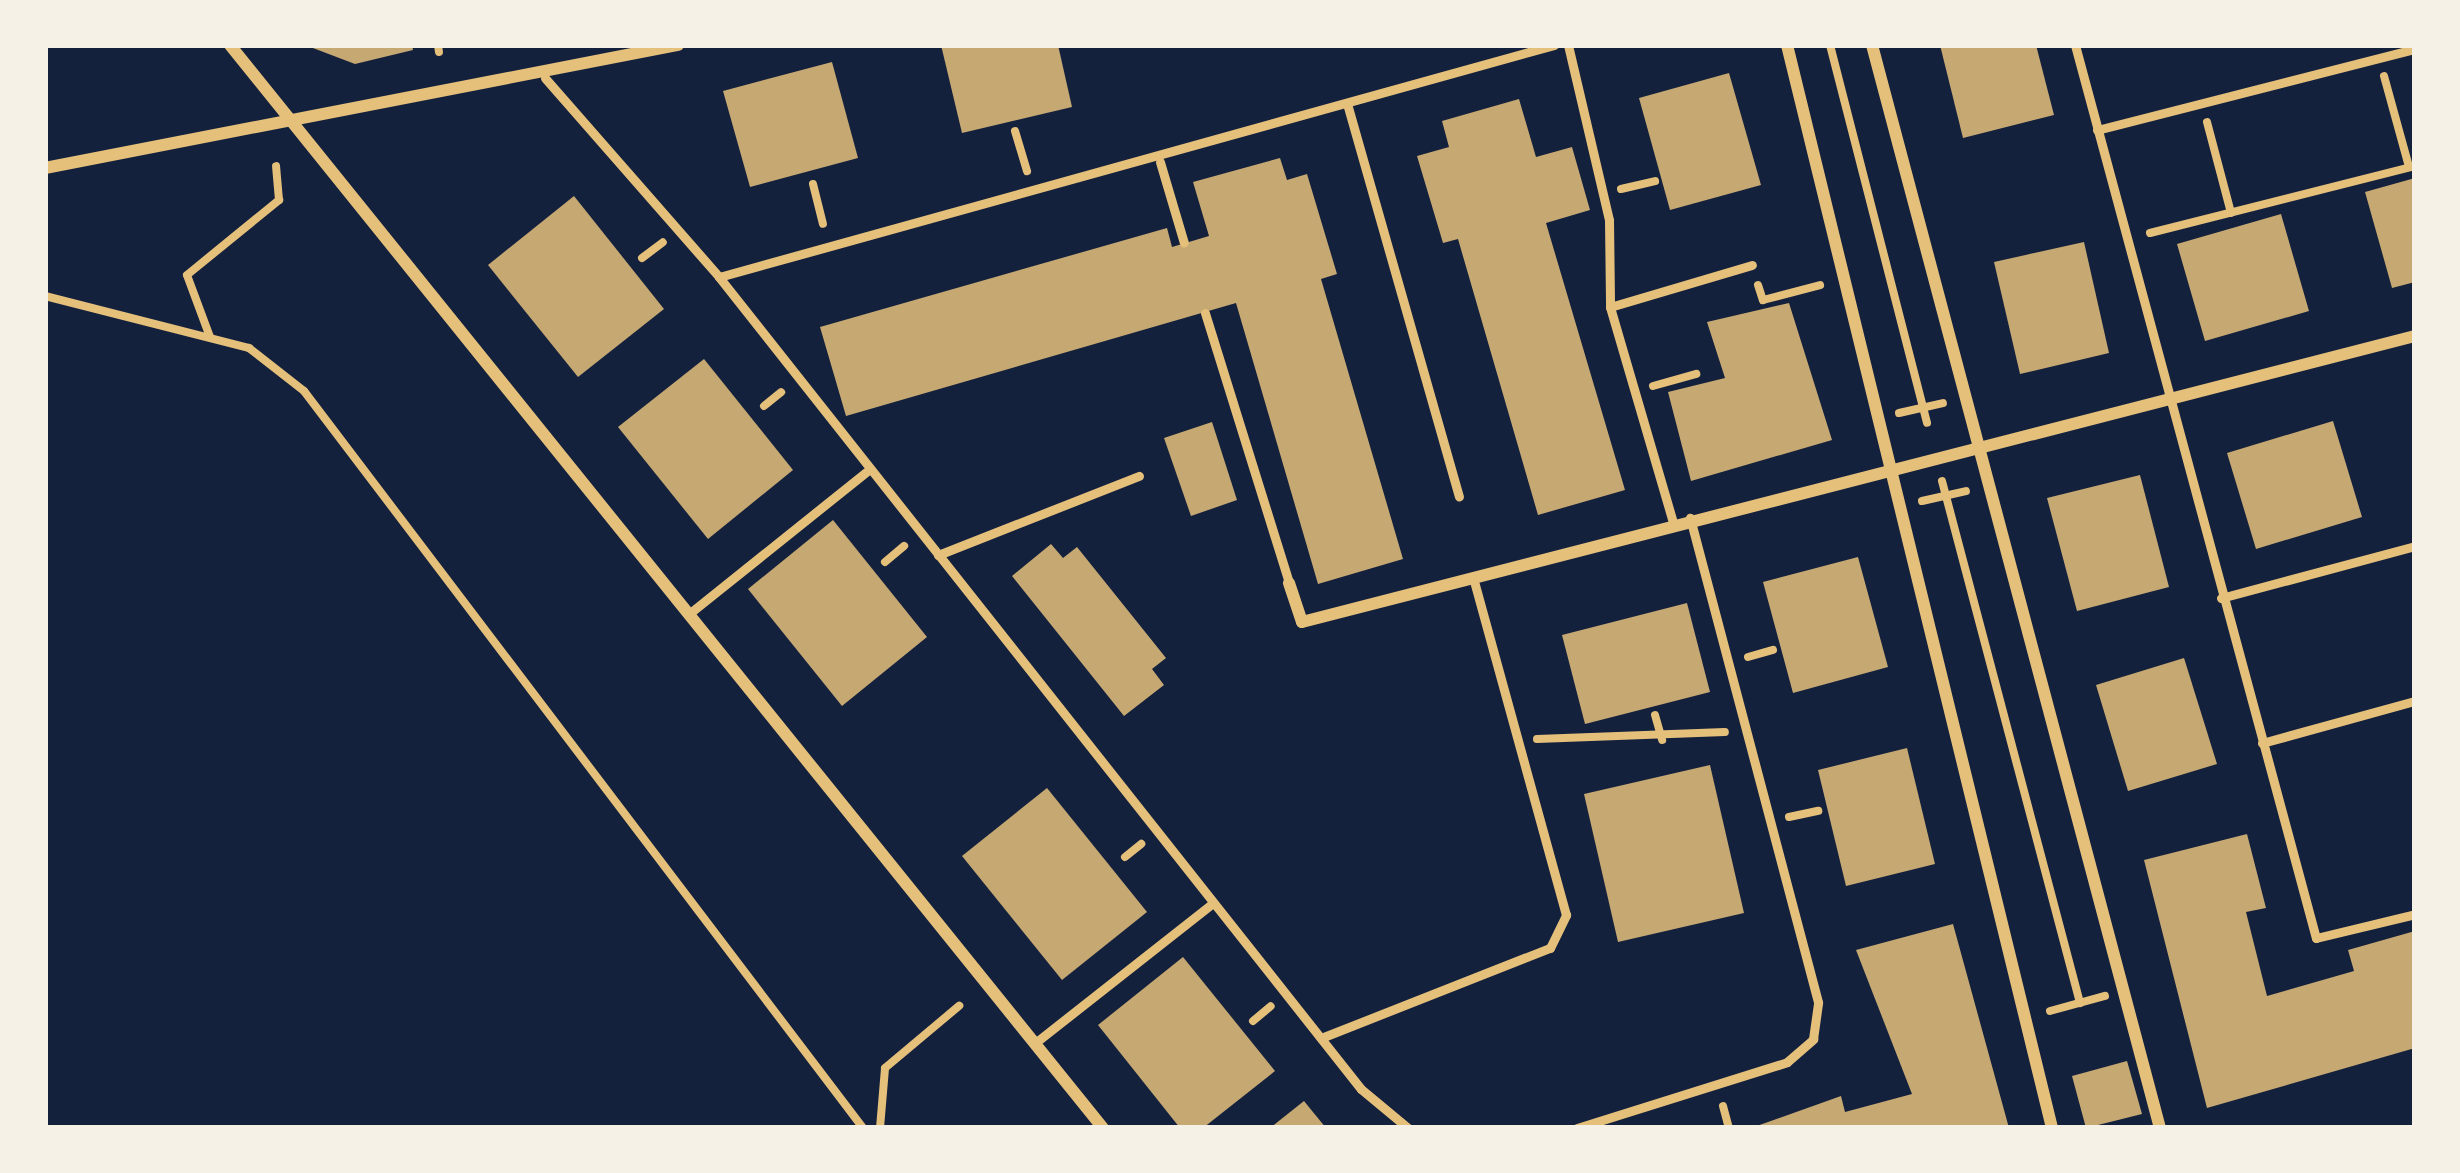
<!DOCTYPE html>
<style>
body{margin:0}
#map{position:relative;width:2460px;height:1173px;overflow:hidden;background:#14213d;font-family:"Noto Sans",sans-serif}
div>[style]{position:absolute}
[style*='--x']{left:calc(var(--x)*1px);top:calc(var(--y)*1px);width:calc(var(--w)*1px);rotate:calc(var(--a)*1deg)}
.building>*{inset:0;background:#c6a872}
.path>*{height:8px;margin:-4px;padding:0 4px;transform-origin:4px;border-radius:4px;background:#e5c07b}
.service>*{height:9px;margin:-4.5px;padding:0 4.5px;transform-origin:4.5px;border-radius:4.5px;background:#e5c07b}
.minor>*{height:12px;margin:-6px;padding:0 6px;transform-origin:6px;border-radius:6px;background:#e5c07b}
span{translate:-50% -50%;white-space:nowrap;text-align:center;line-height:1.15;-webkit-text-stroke:12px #f6f1e7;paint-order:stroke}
.frame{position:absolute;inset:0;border:48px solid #f6f1e7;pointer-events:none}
</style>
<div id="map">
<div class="building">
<div style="clip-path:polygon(305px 45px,412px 45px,413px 50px,355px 64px)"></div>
<div style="clip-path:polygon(941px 45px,1058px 45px,1072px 107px,962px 133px)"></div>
<div style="clip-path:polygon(1940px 45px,2036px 45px,2054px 115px,1963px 138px)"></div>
<div style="clip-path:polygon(832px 62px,858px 158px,750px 187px,723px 91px)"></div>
<div style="clip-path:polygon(1729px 73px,1761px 185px,1670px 210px,1639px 98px)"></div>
<div style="clip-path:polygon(1519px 99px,1536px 157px,1572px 147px,1590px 210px,1546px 223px,1625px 490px,1538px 515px,1458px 239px,1443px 243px,1417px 156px,1449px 147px,1442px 121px)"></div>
<div style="clip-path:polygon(1280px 158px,1287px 180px,1307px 174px,1337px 274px,1321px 279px,1403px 559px,1318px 584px,1236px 303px,846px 416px,820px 327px,1167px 228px,1172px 247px,1209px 236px,1193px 182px)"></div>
<div style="clip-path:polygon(2415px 178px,2415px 282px,2392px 288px,2365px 192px)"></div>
<div style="clip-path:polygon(574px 196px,664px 309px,578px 377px,488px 265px)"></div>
<div style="clip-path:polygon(2281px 214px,2309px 311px,2205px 341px,2177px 244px)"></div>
<div style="clip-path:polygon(2084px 242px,2109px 353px,2020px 374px,1994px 262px)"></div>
<div style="clip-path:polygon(1789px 303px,1832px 440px,1691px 481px,1668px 392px,1725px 378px,1707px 322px)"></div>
<div style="clip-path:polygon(704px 359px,793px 470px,708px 539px,618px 427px)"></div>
<div style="clip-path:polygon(2333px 421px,2362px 517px,2256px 549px,2227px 453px)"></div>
<div style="clip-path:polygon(1212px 422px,1237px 500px,1191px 516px,1164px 438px)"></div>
<div style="clip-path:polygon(2140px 475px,2169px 587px,2077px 611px,2047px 498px)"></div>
<div style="clip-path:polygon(833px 520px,927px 637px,842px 706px,748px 589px)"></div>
<div style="clip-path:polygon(1051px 544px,1063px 558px,1077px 547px,1166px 658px,1152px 669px,1164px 685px,1124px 716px,1012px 576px)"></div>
<div style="clip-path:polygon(1858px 557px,1888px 667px,1793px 693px,1763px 582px)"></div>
<div style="clip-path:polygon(1687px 603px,1710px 692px,1585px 724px,1562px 635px)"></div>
<div style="clip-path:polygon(2184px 658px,2217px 764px,2128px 791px,2096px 685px)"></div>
<div style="clip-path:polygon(1907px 748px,1935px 864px,1846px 886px,1818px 770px)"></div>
<div style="clip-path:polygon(1710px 765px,1744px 913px,1618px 942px,1584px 794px)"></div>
<div style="clip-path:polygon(1047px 788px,1147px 912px,1062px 980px,962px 856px)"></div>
<div style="clip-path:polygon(2247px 834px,2266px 908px,2246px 912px,2267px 996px,2354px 971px,2348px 950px,2415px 931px,2415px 1048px,2207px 1108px,2144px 860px)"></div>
<div style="clip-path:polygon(1953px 924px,2009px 1128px,1751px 1128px,1841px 1096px,1845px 1112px,1912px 1094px,1856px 950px)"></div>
<div style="clip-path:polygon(1183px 957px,1275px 1071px,1203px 1128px,1180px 1128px,1098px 1025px)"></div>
<div style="clip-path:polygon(2127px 1061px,2142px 1114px,2086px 1128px,2072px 1076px)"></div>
<div style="clip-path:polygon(1304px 1101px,1326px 1128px,1270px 1128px)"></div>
</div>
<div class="path">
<div style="--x:438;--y:45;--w:7;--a:82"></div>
<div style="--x:1830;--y:45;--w:390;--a:75.6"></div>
<div style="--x:2384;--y:76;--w:94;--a:74.6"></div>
<div style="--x:2207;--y:122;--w:94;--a:75.2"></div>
<div style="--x:1015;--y:131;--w:42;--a:73.3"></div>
<div style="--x:813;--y:184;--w:41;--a:76"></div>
<div style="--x:1621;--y:189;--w:35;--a:-13"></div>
<div style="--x:2150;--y:233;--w:273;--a:-14.2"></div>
<div style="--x:642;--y:258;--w:26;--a:-37"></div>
<div style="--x:1758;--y:285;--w:16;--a:72"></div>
<div style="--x:1763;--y:300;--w:59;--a:-14.7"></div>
<div style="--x:45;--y:296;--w:211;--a:14.3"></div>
<div style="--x:249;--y:348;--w:70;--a:38"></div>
<div style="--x:304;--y:391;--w:925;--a:52.82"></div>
<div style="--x:210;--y:337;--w:66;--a:-110.4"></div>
<div style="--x:187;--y:275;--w:119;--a:-39.2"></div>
<div style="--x:279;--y:200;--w:34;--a:-95"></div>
<div style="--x:1653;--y:386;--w:45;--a:-15.6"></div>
<div style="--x:764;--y:406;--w:22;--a:-39"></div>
<div style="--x:1899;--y:413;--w:45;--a:-12.8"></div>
<div style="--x:1942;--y:481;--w:540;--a:75.19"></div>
<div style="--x:1922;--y:501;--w:45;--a:-12.8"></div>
<div style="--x:885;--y:562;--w:25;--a:-40"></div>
<div style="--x:1748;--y:657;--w:26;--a:-16"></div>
<div style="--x:1655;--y:715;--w:26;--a:74"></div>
<div style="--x:1537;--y:739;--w:188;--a:-2.1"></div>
<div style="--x:1789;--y:817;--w:30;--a:-12"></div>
<div style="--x:1125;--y:857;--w:21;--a:-39"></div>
<div style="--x:2050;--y:1011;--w:57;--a:-15.3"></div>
<div style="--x:1253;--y:1021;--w:23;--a:-40"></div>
<div style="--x:1723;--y:1106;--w:23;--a:75"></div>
<div style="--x:880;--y:1128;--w:60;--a:-85.2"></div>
<div style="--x:885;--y:1068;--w:97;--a:-40"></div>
</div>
<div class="service">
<div style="--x:1568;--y:45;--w:180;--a:76.8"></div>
<div style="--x:1609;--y:220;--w:87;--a:89.3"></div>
<div style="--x:1610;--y:307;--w:225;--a:73.7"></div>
<div style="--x:2075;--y:45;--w:925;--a:74.9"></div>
<div style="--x:2316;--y:938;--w:102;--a:-13.6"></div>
<div style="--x:545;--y:78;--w:264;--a:48.8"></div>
<div style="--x:719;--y:277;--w:1035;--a:51.67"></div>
<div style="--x:1361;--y:1089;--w:61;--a:39.7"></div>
<div style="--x:1348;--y:107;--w:405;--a:74.1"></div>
<div style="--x:2097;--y:130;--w:328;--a:-14.3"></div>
<div style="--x:1160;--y:162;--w:84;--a:73.5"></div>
<div style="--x:719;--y:277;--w:867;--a:-15.53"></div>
<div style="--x:1610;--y:307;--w:148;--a:-16.5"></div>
<div style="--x:1205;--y:313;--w:283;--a:72.7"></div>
<div style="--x:938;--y:555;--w:216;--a:-21.5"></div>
<div style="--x:2221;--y:598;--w:201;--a:-15"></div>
<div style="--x:690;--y:613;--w:226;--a:-38.7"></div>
<div style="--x:2262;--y:743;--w:159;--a:-15.4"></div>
<div style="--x:1321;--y:1038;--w:246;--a:-21.5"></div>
<div style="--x:1550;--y:948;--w:37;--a:-64"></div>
<div style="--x:1566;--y:915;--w:351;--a:-105.4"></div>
<div style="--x:1035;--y:1043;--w:226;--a:-38.2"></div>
<div style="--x:1577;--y:1128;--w:220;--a:-17.4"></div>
<div style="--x:1787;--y:1062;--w:35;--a:-41"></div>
<div style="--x:1813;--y:1039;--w:37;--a:-82"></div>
<div style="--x:1818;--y:1002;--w:501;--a:-104.81"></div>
</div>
<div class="minor">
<div style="--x:230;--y:45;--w:1391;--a:51.13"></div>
<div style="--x:1787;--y:45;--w:1115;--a:76.25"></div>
<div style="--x:1872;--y:45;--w:1121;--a:75.11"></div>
<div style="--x:45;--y:168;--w:645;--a:-11"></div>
<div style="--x:1289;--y:583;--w:41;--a:71.6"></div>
<div style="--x:1302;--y:622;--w:1149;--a:-14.41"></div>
</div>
<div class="frame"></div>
</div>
